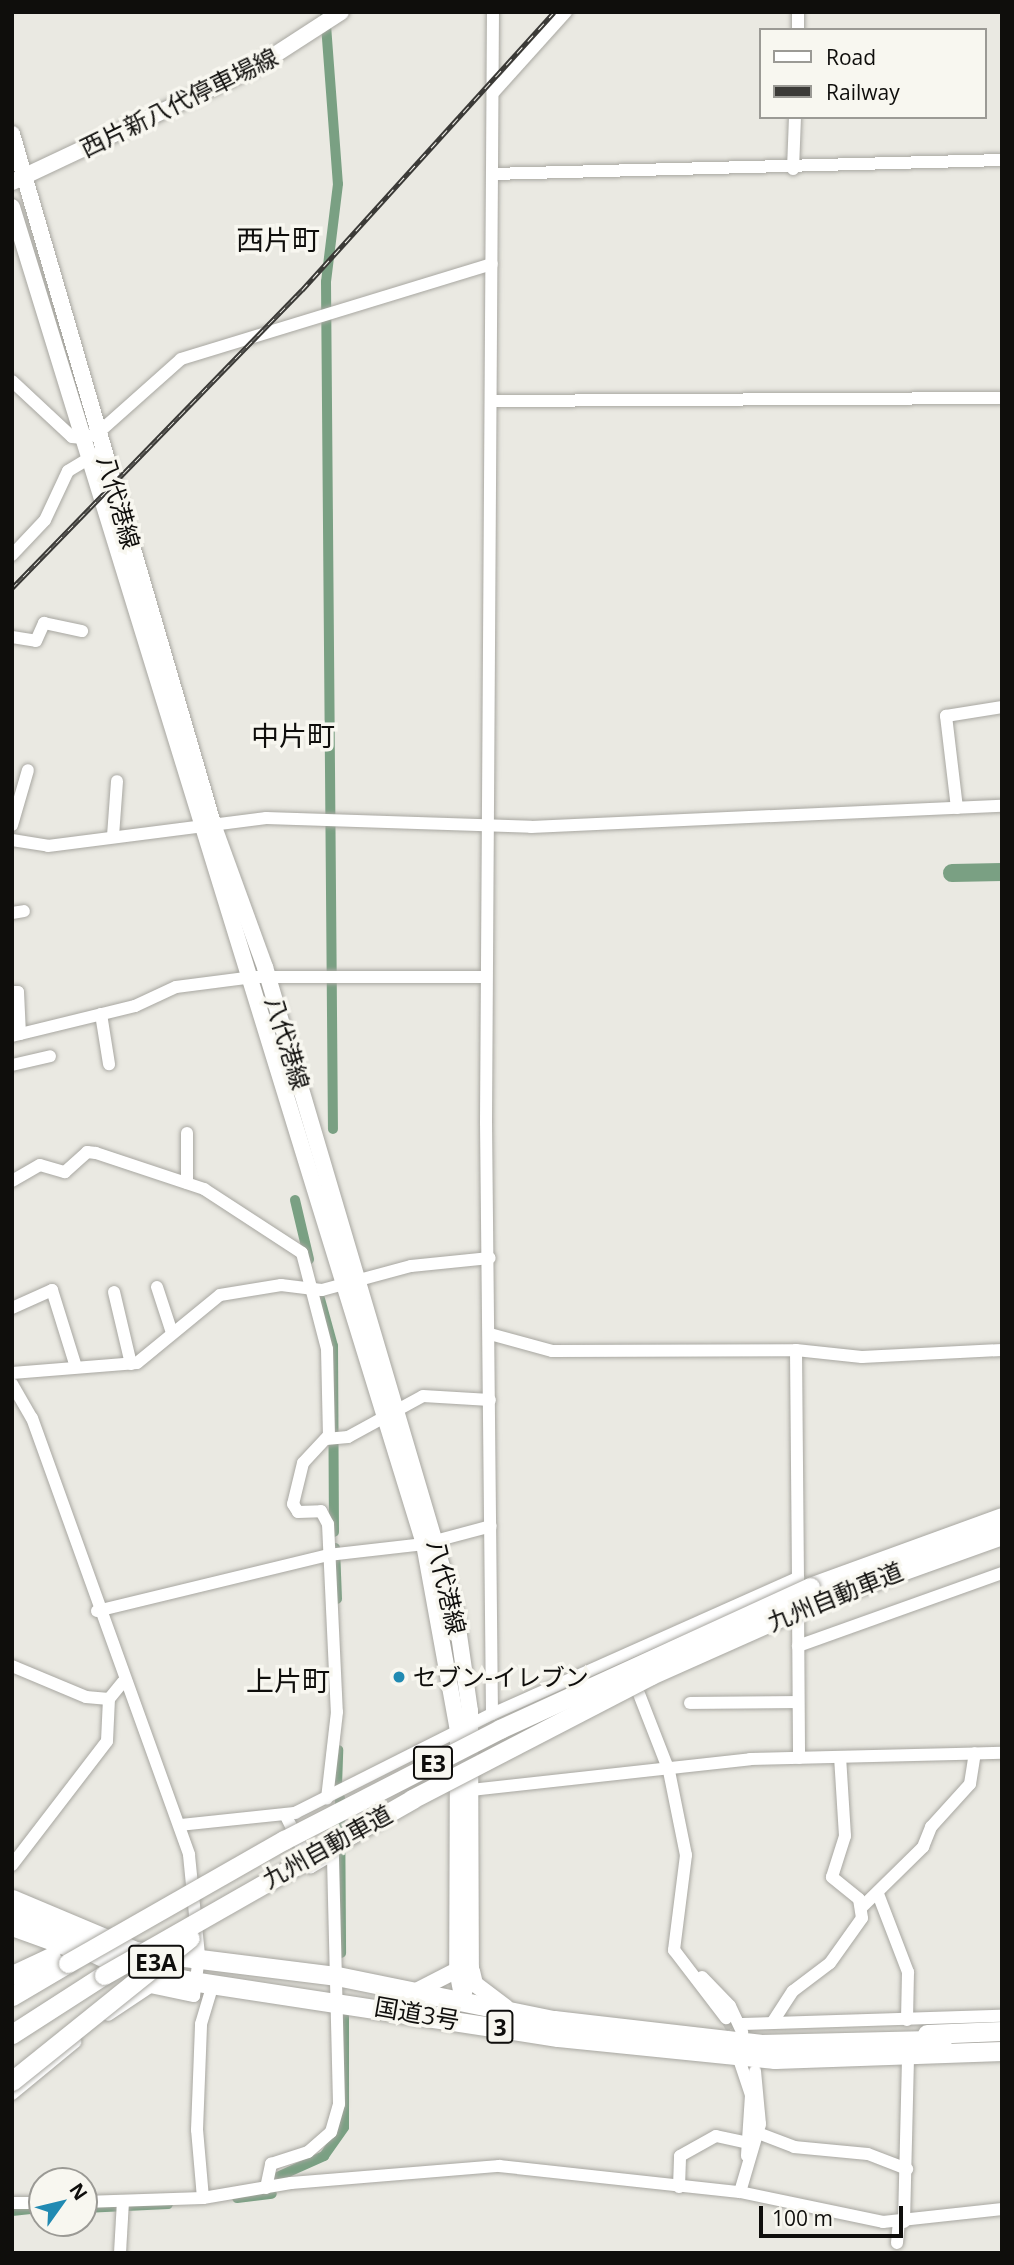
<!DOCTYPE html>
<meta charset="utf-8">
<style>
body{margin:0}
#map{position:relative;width:1014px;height:2265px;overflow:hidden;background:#eae9e2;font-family:"Open Sans","Noto Sans JP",sans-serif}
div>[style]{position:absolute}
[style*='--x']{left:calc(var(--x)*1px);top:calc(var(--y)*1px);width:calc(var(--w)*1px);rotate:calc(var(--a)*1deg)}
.canal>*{height:10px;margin:-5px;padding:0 5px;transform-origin:5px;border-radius:5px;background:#7aa083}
.river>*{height:18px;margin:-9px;padding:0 9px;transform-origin:9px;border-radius:9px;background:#7aa083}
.minor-tunnel>*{height:12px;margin-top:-6px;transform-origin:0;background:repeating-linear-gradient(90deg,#c9c8c2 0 12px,transparent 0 18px)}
.roads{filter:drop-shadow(0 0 2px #a8a7a1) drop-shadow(0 0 2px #a8a7a1)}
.minor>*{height:12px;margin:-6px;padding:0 6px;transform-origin:6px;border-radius:6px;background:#fff}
.major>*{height:16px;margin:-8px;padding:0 8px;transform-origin:8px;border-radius:8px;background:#fff}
.highway>*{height:19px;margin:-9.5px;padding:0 9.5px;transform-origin:9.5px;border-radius:9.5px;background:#fff}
.rail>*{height:5px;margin-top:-2.5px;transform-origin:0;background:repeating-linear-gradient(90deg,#f8f7f0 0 8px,#3b3a37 0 16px);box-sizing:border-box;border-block:2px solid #3b3a37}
.bridges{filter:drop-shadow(0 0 2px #a8a7a1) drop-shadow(0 0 2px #a8a7a1)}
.highway-bridge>*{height:19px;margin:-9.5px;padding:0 9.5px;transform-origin:9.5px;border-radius:9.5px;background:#fff}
.dots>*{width:19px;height:19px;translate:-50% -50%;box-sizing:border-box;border:4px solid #f8f7f0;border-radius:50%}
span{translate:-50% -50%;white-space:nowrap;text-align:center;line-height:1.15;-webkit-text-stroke:7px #f8f7f0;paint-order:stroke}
.shield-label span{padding:2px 5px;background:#f8f7f0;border:2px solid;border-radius:5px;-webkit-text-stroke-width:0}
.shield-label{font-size:23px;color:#0f0e0c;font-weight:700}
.street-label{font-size:24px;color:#0f0e0c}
.poi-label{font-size:24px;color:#0f0e0c}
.left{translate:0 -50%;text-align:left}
.quarter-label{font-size:28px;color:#0f0e0c}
.frame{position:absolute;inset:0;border:14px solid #0f0e0c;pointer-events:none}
.legend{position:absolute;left:759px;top:28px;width:228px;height:91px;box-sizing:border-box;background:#f8f7f0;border:2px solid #9b9a95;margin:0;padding:9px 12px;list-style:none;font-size:21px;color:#0f0e0c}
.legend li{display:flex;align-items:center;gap:14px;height:35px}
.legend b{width:35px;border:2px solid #9b9a95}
.north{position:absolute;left:28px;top:2167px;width:70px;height:70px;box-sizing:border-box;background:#f8f7f0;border:2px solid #9b9a95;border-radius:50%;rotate:56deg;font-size:19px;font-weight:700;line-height:28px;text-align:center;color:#0f0e0c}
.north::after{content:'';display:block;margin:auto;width:24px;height:32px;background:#218ab2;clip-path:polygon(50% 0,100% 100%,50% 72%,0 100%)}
.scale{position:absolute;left:759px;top:2206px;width:144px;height:32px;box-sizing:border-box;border:4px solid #0f0e0c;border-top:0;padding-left:9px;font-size:21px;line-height:24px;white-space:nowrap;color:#0f0e0c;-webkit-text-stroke:5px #f8f7f0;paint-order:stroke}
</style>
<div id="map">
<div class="canal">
<div style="--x:325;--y:12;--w:172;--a:85.7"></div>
<div style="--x:338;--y:184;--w:99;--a:97"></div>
<div style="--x:326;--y:282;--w:847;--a:89.53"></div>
<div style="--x:295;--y:1200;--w:61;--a:76.7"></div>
<div style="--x:317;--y:1288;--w:60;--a:74.6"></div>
<div style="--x:333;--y:1346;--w:186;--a:89.7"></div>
<div style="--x:335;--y:1548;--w:51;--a:87.8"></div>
<div style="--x:337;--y:1786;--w:36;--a:-88"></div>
<div style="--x:340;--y:1798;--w:155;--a:89.6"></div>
<div style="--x:275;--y:2178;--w:54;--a:-24.2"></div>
<div style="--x:324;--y:2156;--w:35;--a:-55"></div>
<div style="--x:344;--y:2127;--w:112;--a:-90"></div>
<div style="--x:237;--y:2198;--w:35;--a:-7"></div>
<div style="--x:84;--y:2208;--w:84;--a:-2.7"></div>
<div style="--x:12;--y:2211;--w:30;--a:-6"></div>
</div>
<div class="river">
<div style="--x:952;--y:873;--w:50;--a:-1.1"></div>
</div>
<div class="minor-tunnel">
<div style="--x:726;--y:2018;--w:31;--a:61"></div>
</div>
<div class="roads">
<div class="minor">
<div style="--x:798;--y:30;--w:18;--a:-90"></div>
<div style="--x:493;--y:93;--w:109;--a:-48"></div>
<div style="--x:793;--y:169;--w:52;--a:-87.8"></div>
<div style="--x:492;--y:174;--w:510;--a:-1.57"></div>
<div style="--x:12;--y:381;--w:82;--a:43"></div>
<div style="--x:72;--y:437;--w:11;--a:5"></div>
<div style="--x:83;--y:438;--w:16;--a:-18"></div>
<div style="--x:98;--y:433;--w:111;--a:-41.7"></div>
<div style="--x:181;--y:359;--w:325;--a:-17"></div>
<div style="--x:491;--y:401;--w:511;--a:-0.34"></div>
<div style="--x:12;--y:555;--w:48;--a:-46.7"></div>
<div style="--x:45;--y:520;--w:54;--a:-64.9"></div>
<div style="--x:68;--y:471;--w:33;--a:-31"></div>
<div style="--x:12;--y:637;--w:24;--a:9"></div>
<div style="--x:36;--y:641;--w:20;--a:-66"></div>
<div style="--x:44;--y:623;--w:39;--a:12"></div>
<div style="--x:957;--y:808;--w:93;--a:-96.8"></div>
<div style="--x:946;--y:716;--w:57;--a:-9.1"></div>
<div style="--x:12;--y:825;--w:57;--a:-73.8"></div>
<div style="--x:113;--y:836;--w:55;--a:-85.8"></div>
<div style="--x:12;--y:840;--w:36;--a:9"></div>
<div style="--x:48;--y:846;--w:220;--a:-7.3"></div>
<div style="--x:266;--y:818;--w:265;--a:1.9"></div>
<div style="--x:531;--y:827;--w:471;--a:-2.6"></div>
<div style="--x:12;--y:913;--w:12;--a:-9"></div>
<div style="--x:12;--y:992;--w:6;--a:0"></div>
<div style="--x:18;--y:992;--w:42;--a:87.3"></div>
<div style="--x:101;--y:1014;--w:51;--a:80.9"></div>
<div style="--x:12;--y:1036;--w:127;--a:-13.7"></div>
<div style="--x:135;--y:1006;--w:45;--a:-24.9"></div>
<div style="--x:176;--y:987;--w:78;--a:-7.4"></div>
<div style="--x:253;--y:977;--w:233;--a:0"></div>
<div style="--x:12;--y:1065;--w:39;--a:-13"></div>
<div style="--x:12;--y:1181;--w:32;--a:-30"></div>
<div style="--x:40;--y:1165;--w:26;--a:16"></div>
<div style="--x:65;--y:1172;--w:30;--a:-42"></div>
<div style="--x:87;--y:1152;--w:9;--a:6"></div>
<div style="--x:96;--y:1153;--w:114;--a:18.4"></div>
<div style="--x:204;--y:1189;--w:117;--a:33.1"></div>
<div style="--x:302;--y:1253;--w:99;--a:75.4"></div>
<div style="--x:327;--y:1349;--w:86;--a:88.7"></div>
<div style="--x:329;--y:1435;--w:38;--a:133"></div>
<div style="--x:303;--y:1463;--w:42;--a:103.7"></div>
<div style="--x:293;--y:1504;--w:9;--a:58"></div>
<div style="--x:298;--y:1512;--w:23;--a:-2"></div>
<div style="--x:321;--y:1511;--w:15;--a:62"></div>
<div style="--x:328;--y:1524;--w:188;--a:87.3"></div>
<div style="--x:337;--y:1712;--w:87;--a:96.6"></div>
<div style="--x:187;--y:1183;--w:50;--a:-90"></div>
<div style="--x:157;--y:1287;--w:48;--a:71.9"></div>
<div style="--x:114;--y:1292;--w:74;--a:76.7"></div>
<div style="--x:12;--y:1308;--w:44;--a:-24.2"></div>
<div style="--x:52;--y:1290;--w:77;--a:72.7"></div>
<div style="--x:490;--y:1334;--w:64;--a:15.3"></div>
<div style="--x:552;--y:1351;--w:244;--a:-0.2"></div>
<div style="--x:796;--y:1350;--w:66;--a:6.1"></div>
<div style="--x:862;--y:1357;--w:140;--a:-2.9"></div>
<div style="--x:796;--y:1350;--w:234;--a:89.5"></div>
<div style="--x:12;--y:1373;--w:125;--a:-4.6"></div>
<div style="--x:137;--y:1363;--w:107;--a:-39.3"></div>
<div style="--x:220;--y:1295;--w:62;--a:-9.3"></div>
<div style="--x:281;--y:1285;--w:41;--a:7"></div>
<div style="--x:322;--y:1290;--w:92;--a:-15.1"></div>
<div style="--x:411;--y:1266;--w:79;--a:-5.8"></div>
<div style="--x:12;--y:1384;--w:39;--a:60"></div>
<div style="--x:32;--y:1418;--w:464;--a:70.2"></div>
<div style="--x:189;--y:1855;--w:101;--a:84.3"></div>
<div style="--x:199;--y:1956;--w:40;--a:97.1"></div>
<div style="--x:194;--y:1996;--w:45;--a:-168.4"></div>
<div style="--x:150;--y:1987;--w:50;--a:146.3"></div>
<div style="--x:326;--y:1439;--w:22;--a:-5"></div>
<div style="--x:348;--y:1437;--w:85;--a:-28.7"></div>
<div style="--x:423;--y:1396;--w:67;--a:3.4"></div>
<div style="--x:798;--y:1606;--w:152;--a:89.6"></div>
<div style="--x:97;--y:1611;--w:238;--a:-13.6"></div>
<div style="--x:328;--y:1555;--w:97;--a:-6.5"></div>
<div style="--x:424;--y:1544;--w:69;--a:-15"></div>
<div style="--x:798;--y:1646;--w:217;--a:-19.7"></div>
<div style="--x:12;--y:1666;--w:80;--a:22.7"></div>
<div style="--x:86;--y:1697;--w:23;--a:5"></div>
<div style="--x:632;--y:1676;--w:102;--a:68.7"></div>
<div style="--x:669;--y:1771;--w:86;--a:78.6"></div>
<div style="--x:686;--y:1855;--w:96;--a:97.2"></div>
<div style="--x:674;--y:1950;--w:86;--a:52.6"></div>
<div style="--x:690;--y:1703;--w:106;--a:-0.5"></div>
<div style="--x:492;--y:1714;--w:591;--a:-90.58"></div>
<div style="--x:486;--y:1123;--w:1111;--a:-89.64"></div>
<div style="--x:471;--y:1790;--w:281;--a:-6.3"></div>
<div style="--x:750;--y:1759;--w:252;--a:-1.4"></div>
<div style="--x:180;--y:1825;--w:116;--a:-6"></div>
<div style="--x:295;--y:1813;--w:220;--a:-26.7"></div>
<div style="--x:492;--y:1714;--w:335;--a:-24"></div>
<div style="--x:12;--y:1865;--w:156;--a:-52.5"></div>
<div style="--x:107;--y:1741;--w:42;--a:-87.3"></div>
<div style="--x:109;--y:1699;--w:22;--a:-51"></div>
<div style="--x:878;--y:1894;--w:84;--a:69"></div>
<div style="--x:908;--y:1972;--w:48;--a:91.2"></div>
<div style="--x:862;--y:1907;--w:86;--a:-44.5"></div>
<div style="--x:923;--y:1847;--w:22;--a:-68"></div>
<div style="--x:931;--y:1827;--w:58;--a:-47.8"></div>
<div style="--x:970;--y:1784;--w:31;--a:-81"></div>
<div style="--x:12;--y:1930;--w:70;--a:20"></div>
<div style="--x:702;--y:1977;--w:40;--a:46"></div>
<div style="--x:730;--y:2006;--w:29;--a:65"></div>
<div style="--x:772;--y:2023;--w:38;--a:-57"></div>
<div style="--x:793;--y:1991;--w:46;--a:-37.1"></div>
<div style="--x:830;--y:1963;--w:55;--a:-54.6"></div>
<div style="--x:862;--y:1918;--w:19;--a:-99"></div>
<div style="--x:859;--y:1899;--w:35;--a:-141"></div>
<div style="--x:832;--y:1877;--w:43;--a:-72.4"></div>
<div style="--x:845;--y:1836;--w:79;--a:-93.6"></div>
<div style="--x:741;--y:2024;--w:261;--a:-1.8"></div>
<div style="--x:738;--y:2056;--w:41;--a:71.6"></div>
<div style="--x:751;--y:2095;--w:61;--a:93.8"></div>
<div style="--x:12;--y:2094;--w:82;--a:-39.5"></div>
<div style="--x:758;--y:2133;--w:39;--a:21"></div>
<div style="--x:794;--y:2147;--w:74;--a:5.4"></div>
<div style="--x:868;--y:2154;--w:42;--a:21"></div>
<div style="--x:679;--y:2187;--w:31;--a:-88"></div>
<div style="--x:680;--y:2156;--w:41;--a:-29.1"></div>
<div style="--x:716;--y:2136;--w:29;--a:12"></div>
<div style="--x:266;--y:2188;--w:25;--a:-78"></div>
<div style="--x:271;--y:2164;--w:39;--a:-18"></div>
<div style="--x:308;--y:2152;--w:30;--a:-41"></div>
<div style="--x:331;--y:2132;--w:29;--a:-74"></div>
<div style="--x:339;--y:2104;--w:250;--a:-91.4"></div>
<div style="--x:333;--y:1854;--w:26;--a:149"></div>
<div style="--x:311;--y:1867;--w:57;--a:-116.1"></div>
<div style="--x:740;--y:2192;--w:71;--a:-73.6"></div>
<div style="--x:760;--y:2124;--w:53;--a:-95.4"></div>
<div style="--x:203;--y:2198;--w:68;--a:-95"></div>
<div style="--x:197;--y:2130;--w:106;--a:-87.8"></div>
<div style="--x:201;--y:2024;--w:42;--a:-73.3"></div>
<div style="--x:84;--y:2202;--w:119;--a:-1.9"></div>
<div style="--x:203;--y:2198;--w:89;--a:-9.7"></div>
<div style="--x:291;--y:2183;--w:209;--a:-4.7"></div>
<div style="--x:499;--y:2166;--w:242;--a:6.2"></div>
<div style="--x:740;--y:2192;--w:146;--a:11.8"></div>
<div style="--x:883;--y:2222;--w:120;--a:-6.2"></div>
<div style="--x:12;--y:2203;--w:30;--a:0"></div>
<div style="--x:904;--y:2222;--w:164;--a:-88.6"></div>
<div style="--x:897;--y:2243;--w:21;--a:-85"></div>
<div style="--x:120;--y:2253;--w:52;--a:-86.7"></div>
</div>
<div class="major">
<div style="--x:12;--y:134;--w:722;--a:73.75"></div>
<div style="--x:214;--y:827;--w:149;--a:70"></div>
<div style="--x:265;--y:967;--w:675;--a:73.55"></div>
<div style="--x:456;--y:1614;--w:98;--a:81.8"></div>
<div style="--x:470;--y:1711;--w:257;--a:89.8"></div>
<div style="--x:471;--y:1968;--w:32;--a:106"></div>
<div style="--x:462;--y:1999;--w:32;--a:144"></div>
<div style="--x:12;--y:182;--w:270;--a:-25.2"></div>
<div style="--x:256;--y:67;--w:101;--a:-32.9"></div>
<div style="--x:12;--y:207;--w:1399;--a:72.87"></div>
<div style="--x:424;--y:1544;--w:190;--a:79.7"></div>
<div style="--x:458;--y:1731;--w:239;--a:90.2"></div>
<div style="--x:457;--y:1970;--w:32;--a:79"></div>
<div style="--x:472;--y:1971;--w:13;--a:77"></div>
<div style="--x:475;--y:1984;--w:39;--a:37"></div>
<div style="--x:416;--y:1991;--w:46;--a:-27.1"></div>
</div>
<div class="highway">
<div style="--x:810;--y:1587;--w:204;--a:-20"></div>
<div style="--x:815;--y:1602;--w:199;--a:-19.7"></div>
<div style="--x:12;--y:1899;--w:134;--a:22.8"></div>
<div style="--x:136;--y:1951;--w:203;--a:7.1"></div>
<div style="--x:337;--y:1976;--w:221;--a:11.5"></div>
<div style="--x:554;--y:2020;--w:207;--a:6.6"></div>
<div style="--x:760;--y:2044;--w:182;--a:-1.3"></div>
<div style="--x:12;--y:1914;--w:107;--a:25.4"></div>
<div style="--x:109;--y:1960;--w:79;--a:14.7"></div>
<div style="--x:185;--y:1980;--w:377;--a:8.7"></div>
<div style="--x:558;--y:2037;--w:218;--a:5.8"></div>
<div style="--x:775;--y:2059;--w:227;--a:-2"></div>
<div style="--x:12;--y:1975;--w:43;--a:-24.8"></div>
<div style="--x:12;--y:1996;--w:65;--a:-30.5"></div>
<div style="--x:12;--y:2034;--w:109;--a:-32.7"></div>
<div style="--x:927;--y:2034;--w:75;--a:-2.3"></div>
</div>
</div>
<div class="rail">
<div style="--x:12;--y:588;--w:416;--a:-45.8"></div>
<div style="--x:302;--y:290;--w:375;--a:-47.8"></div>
</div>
<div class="bridges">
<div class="highway-bridge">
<div style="--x:68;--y:1963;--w:249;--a:-29.7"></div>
<div style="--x:284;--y:1840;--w:243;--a:-27.2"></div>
<div style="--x:500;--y:1729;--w:341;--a:-24.6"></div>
<div style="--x:104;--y:1975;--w:355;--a:-29.7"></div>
<div style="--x:412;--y:1799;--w:269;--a:-27.4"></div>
<div style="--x:651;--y:1675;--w:180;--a:-24"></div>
<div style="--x:12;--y:2081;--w:228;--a:-38.8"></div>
</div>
</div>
<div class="dots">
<div style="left:399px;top:1677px;background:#218ab2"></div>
</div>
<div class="shield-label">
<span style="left:433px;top:1763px">E3</span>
<span style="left:156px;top:1962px">E3A</span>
<span style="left:500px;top:2027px">3</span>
</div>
<div class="street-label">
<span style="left:179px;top:102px;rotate:-26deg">西片新八代停車場線</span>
<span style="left:119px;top:502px;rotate:74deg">八代港線</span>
<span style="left:288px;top:1043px;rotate:73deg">八代港線</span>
<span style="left:447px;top:1587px;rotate:77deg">八代港線</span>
<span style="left:835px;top:1596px;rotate:-22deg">九州自動車道</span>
<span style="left:327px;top:1846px;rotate:-29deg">九州自動車道</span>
<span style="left:417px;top:2013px;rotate:10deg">国道3号</span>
</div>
<div class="poi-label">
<span class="left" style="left:413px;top:1677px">セブン-イレブン</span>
</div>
<div class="quarter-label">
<span style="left:278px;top:239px">西片町</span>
<span style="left:293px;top:735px">中片町</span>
<span style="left:288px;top:1680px">上片町</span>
</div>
<div class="frame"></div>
<ul class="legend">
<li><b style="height:9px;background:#fff"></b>Road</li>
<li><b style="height:9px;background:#3b3a37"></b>Railway</li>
</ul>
<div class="north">N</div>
<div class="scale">100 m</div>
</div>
